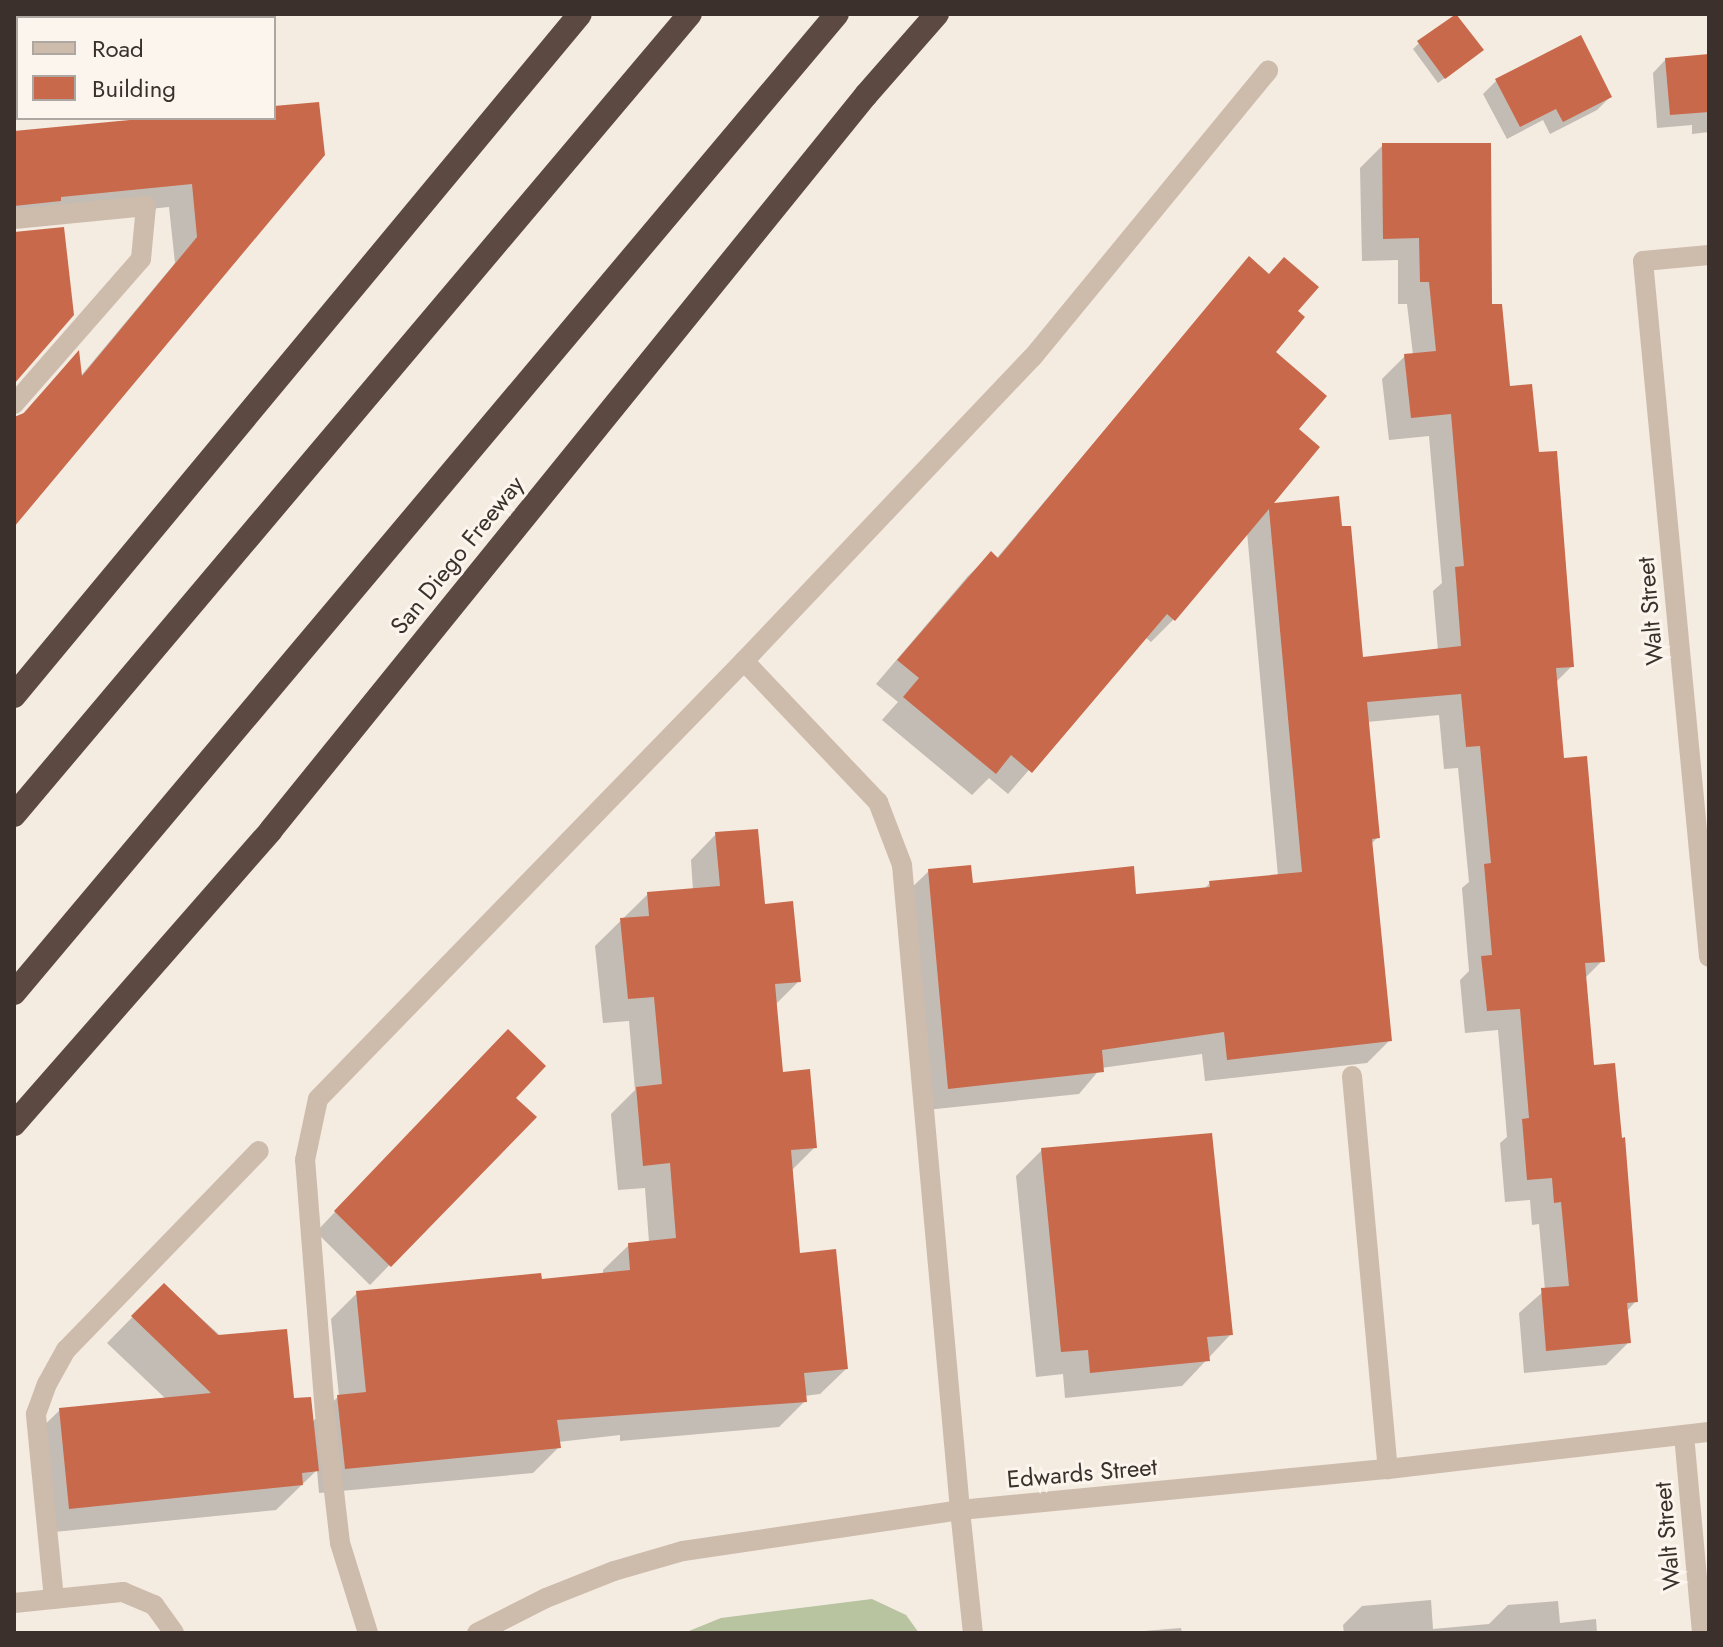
<!DOCTYPE html>
<style>
body{margin:0}
#map{position:relative;width:1723px;height:1647px;overflow:hidden;background:#f4ebe1;font-family:Jost,sans-serif}
div>[style]{position:absolute}
[style*='--x']{left:calc(var(--x)*1px);top:calc(var(--y)*1px);width:calc(var(--w)*1px);rotate:calc(var(--a)*1deg)}
.green>*{inset:0;background:#b8c4a0}
.shadow>*{inset:0;background:#0003}
.building>*{inset:0;background:#c8694b}
.service>*{height:20px;margin:-10px;padding:0 10px;transform-origin:10px;border-radius:10px;background:#cdbbac}
.minor>*{height:20px;margin:-10px;padding:0 10px;transform-origin:10px;border-radius:10px;background:#cdbbac}
.tertiary>*{height:20px;margin:-10px;padding:0 10px;transform-origin:10px;border-radius:10px;background:#cdbbac}
.motorway>*{height:24px;margin:-12px;padding:0 12px;transform-origin:12px;border-radius:12px;background:#5c4a42}
span{translate:-50% -50%;white-space:nowrap;text-align:center;line-height:1.15;-webkit-text-stroke:6px #fbf5ee;paint-order:stroke}
.street-label{font-size:24px;color:#3b302b}
.frame{position:absolute;inset:0;border:16px solid #3b302b;pointer-events:none}
.legend{position:absolute;left:16px;top:16px;width:260px;height:104px;box-sizing:border-box;background:#fbf5ee;border:2px solid #aea6a0;margin:0;padding:10px 14px;list-style:none;font-size:24px;color:#3b302b}
.legend li{display:flex;align-items:center;gap:16px;height:40px}
.legend b{width:40px;border:2px solid #aea6a0}
</style>
<div id="map">
<div class="green">
<div style="clip-path:polygon(872px 1599px,906px 1615px,919px 1633px,684px 1633px,721px 1618px)"></div>
</div>
<div class="shadow">
<div style="clip-path:polygon(151px 14px,258px 14px,258px 18px,152px 18px)"></div>
<div style="clip-path:polygon(1419px 43px,1475px 56px,1438px 83px,1413px 49px)"></div>
<div style="clip-path:polygon(1709px 56px,1709px 132px,1692px 134px,1692px 125px,1657px 128px,1653px 73px,1666px 59px)"></div>
<div style="clip-path:polygon(1496px 81px,1610px 97px,1597px 110px,1550px 134px,1543px 120px,1507px 139px,1483px 94px)"></div>
<div style="clip-path:polygon(318px 104px,14px 524px,14px 418px,18px 419px,77px 354px,80px 377px,175px 263px,169px 207px,40px 220px,14px 226px,14px 133px,160px 118px,274px 118px,274px 108px)"></div>
<div style="clip-path:polygon(1383px 145px,1490px 307px,1509px 388px,1537px 454px,1572px 666px,1556px 682px,1562px 760px,1602px 961px,1584px 979px,1592px 1067px,1636px 1301px,1626px 1312px,1629px 1342px,1606px 1365px,1524px 1373px,1519px 1313px,1545px 1290px,1539px 1224px,1532px 1225px,1530px 1200px,1505px 1202px,1500px 1143px,1507px 1137px,1498px 1030px,1465px 1033px,1460px 980px,1469px 971px,1462px 888px,1469px 882px,1458px 768px,1444px 769px,1439px 715px,1367px 722px,1378px 837px,1371px 844px,1390px 1040px,1367px 1063px,1205px 1081px,1202px 1054px,1101px 1068px,1079px 1094px,926px 1110px,906px 893px,929px 871px,971px 885px,1134px 896px,1204px 889px,1210px 883px,1278px 876px,1247px 532px,1174px 619px,1151px 642px,1145px 637px,1008px 794px,989px 778px,972px 795px,882px 720px,898px 702px,876px 684px,968px 576px,991px 554px,996px 559px,1249px 259px,1295px 311px,1273px 352px,1296px 429px,1269px 505px,1361px 659px,1438px 651px,1433px 591px,1442px 583px,1429px 436px,1389px 440px,1382px 379px,1405px 356px,1413px 355px,1407px 304px,1398px 304px,1398px 260px,1362px 261px,1360px 168px)"></div>
<div style="clip-path:polygon(716px 834px,763px 906px,799px 981px,775px 1005px,782px 1074px,815px 1147px,791px 1171px,798px 1255px,846px 1369px,820px 1394px,804px 1396px,805px 1401px,779px 1427px,620px 1441px,620px 1435px,558px 1442px,559px 1447px,533px 1473px,319px 1493px,317px 1470px,276px 1510px,44px 1533px,34px 1435px,60px 1410px,166px 1399px,107px 1343px,164px 1285px,293px 1401px,311px 1423px,339px 1396px,331px 1319px,357px 1293px,603px 1275px,603px 1270px,629px 1245px,649px 1242px,645px 1188px,618px 1190px,611px 1114px,635px 1090px,629px 1021px,603px 1023px,595px 946px,648px 894px,693px 890px,691px 860px)"></div>
<div style="clip-path:polygon(488px 1051px,514px 1098px,534px 1117px,370px 1285px,316px 1232px)"></div>
<div style="clip-path:polygon(1042px 1150px,1231px 1334px,1182px 1386px,1065px 1398px,1063px 1374px,1036px 1377px,1016px 1176px)"></div>
<div style="clip-path:polygon(1431px 1600px,1433px 1629px,1489px 1624px,1508px 1605px,1558px 1601px,1560px 1623px,1596px 1619px,1597px 1633px,1344px 1633px,1343px 1625px,1362px 1606px)"></div>
<div style="clip-path:polygon(1181px 1628px,1182px 1633px,1119px 1633px)"></div>
</div>
<div class="building">
<div style="clip-path:polygon(1456px 14px,1484px 50px,1445px 79px,1417px 41px)"></div>
<div style="clip-path:polygon(1581px 35px,1612px 97px,1563px 122px,1556px 109px,1520px 127px,1495px 79px)"></div>
<div style="clip-path:polygon(1709px 54px,1709px 112px,1670px 115px,1665px 58px)"></div>
<div style="clip-path:polygon(319px 102px,325px 155px,14px 527px,14px 417px,24px 413px,79px 350px,82px 376px,197px 237px,192px 184px,61px 197px,61px 201px,14px 206px,14px 131px,151px 118px,274px 118px,274px 106px)"></div>
<div style="clip-path:polygon(1382px 143px,1491px 143px,1492px 304px,1502px 304px,1510px 386px,1532px 384px,1539px 452px,1557px 451px,1574px 667px,1556px 668px,1564px 758px,1587px 756px,1605px 962px,1585px 963px,1594px 1065px,1615px 1063px,1622px 1138px,1625px 1137px,1638px 1302px,1627px 1303px,1631px 1343px,1546px 1351px,1541px 1288px,1569px 1286px,1561px 1202px,1554px 1203px,1552px 1178px,1527px 1180px,1522px 1119px,1529px 1118px,1520px 1009px,1487px 1011px,1481px 956px,1492px 955px,1484px 864px,1491px 863px,1480px 746px,1466px 747px,1461px 694px,1367px 702px,1380px 838px,1372px 839px,1392px 1041px,1227px 1060px,1224px 1032px,1102px 1050px,1104px 1072px,948px 1089px,928px 869px,971px 865px,973px 883px,1134px 866px,1136px 894px,1210px 887px,1209px 881px,1302px 872px,1269px 509px,1175px 621px,1167px 614px,1032px 773px,1011px 755px,996px 774px,939px 727px,903px 697px,919px 678px,897px 660px,991px 551px,998px 558px,1249px 256px,1269px 274px,1284px 257px,1319px 287px,1298px 311px,1305px 317px,1276px 352px,1327px 396px,1299px 429px,1320px 447px,1274px 503px,1339px 496px,1342px 526px,1351px 526px,1363px 657px,1461px 646px,1455px 567px,1464px 566px,1451px 414px,1411px 418px,1404px 354px,1436px 351px,1429px 282px,1420px 282px,1419px 238px,1383px 239px)"></div>
<div style="clip-path:polygon(64px 227px,74px 315px,14px 384px,14px 232px)"></div>
<div style="clip-path:polygon(758px 829px,765px 904px,793px 901px,801px 982px,775px 984px,783px 1072px,810px 1069px,817px 1148px,791px 1150px,800px 1253px,836px 1249px,848px 1369px,804px 1373px,807px 1402px,557px 1420px,561px 1448px,345px 1469px,337px 1395px,366px 1392px,356px 1291px,541px 1273px,542px 1279px,630px 1270px,628px 1243px,676px 1238px,670px 1163px,643px 1166px,636px 1087px,662px 1084px,654px 997px,628px 999px,620px 918px,649px 916px,647px 892px,720px 886px,715px 832px)"></div>
<div style="clip-path:polygon(508px 1029px,546px 1066px,516px 1098px,537px 1117px,391px 1267px,334px 1211px)"></div>
<div style="clip-path:polygon(1212px 1133px,1233px 1335px,1207px 1337px,1210px 1361px,1090px 1373px,1088px 1350px,1061px 1352px,1041px 1148px)"></div>
<div style="clip-path:polygon(164px 1283px,218px 1335px,287px 1329px,294px 1398px,311px 1397px,319px 1471px,302px 1473px,303px 1485px,69px 1509px,59px 1408px,211px 1393px,131px 1316px)"></div>
</div>
<div class="service">
<div style="--x:14;--y:219;--w:133;--a:-5.6"></div>
<div style="--x:146;--y:206;--w:53;--a:95.4"></div>
<div style="--x:141;--y:259;--w:193;--a:131.2"></div>
<div style="--x:744;--y:661;--w:195;--a:46.5"></div>
<div style="--x:878;--y:802;--w:67;--a:69.1"></div>
<div style="--x:902;--y:865;--w:648;--a:84.86"></div>
<div style="--x:1352;--y:1076;--w:395;--a:84.8"></div>
<div style="--x:54;--y:1599;--w:186;--a:-95.6"></div>
<div style="--x:36;--y:1414;--w:32;--a:-70"></div>
<div style="--x:47;--y:1384;--w:39;--a:-61"></div>
<div style="--x:66;--y:1350;--w:277;--a:-45.9"></div>
<div style="--x:368;--y:1633;--w:94;--a:-107.3"></div>
<div style="--x:340;--y:1543;--w:131;--a:-96.6"></div>
<div style="--x:325;--y:1413;--w:254;--a:-94.5"></div>
<div style="--x:305;--y:1160;--w:62;--a:-78"></div>
<div style="--x:318;--y:1099;--w:611;--a:-45.8"></div>
<div style="--x:744;--y:661;--w:418;--a:-46.5"></div>
<div style="--x:1032;--y:358;--w:372;--a:-50.6"></div>
</div>
<div class="minor">
<div style="--x:1709;--y:255;--w:66;--a:174.8"></div>
<div style="--x:1643;--y:261;--w:699;--a:84.58"></div>
<div style="--x:1684;--y:1435;--w:199;--a:84.8"></div>
<div style="--x:960;--y:1510;--w:124;--a:84"></div>
<div style="--x:14;--y:1603;--w:110;--a:-5.8"></div>
<div style="--x:123;--y:1592;--w:34;--a:23"></div>
<div style="--x:154;--y:1605;--w:34;--a:54"></div>
</div>
<div class="tertiary">
<div style="--x:477;--y:1633;--w:77;--a:-26.9"></div>
<div style="--x:546;--y:1598;--w:73;--a:-21.7"></div>
<div style="--x:614;--y:1571;--w:72;--a:-16.2"></div>
<div style="--x:683;--y:1551;--w:280;--a:-8.4"></div>
<div style="--x:960;--y:1510;--w:430;--a:-5.5"></div>
<div style="--x:1388;--y:1469;--w:323;--a:-6.6"></div>
</div>
<div class="motorway">
<div style="--x:14;--y:696;--w:886;--a:-50.31"></div>
<div style="--x:14;--y:815;--w:1048;--a:-49.84"></div>
<div style="--x:14;--y:993;--w:1279;--a:-49.95"></div>
<div style="--x:14;--y:1124;--w:390;--a:-48.8"></div>
<div style="--x:271;--y:830;--w:946;--a:-51.01"></div>
<div style="--x:866;--y:95;--w:108;--a:-48.8"></div>
</div>
<div class="street-label">
<span style="left:457px;top:555px;rotate:-51deg">San Diego Freeway</span>
<span style="left:1650px;top:611px;rotate:-95deg">Walt Street</span>
<span style="left:1082px;top:1473px;rotate:-5deg">Edwards Street</span>
<span style="left:1667px;top:1536px;rotate:-95deg">Walt Street</span>
</div>
<div class="frame"></div>
<ul class="legend">
<li><b style="height:10px;background:#cdbbac"></b>Road</li>
<li><b style="height:22px;background:#c8694b"></b>Building</li>
</ul>
</div>
